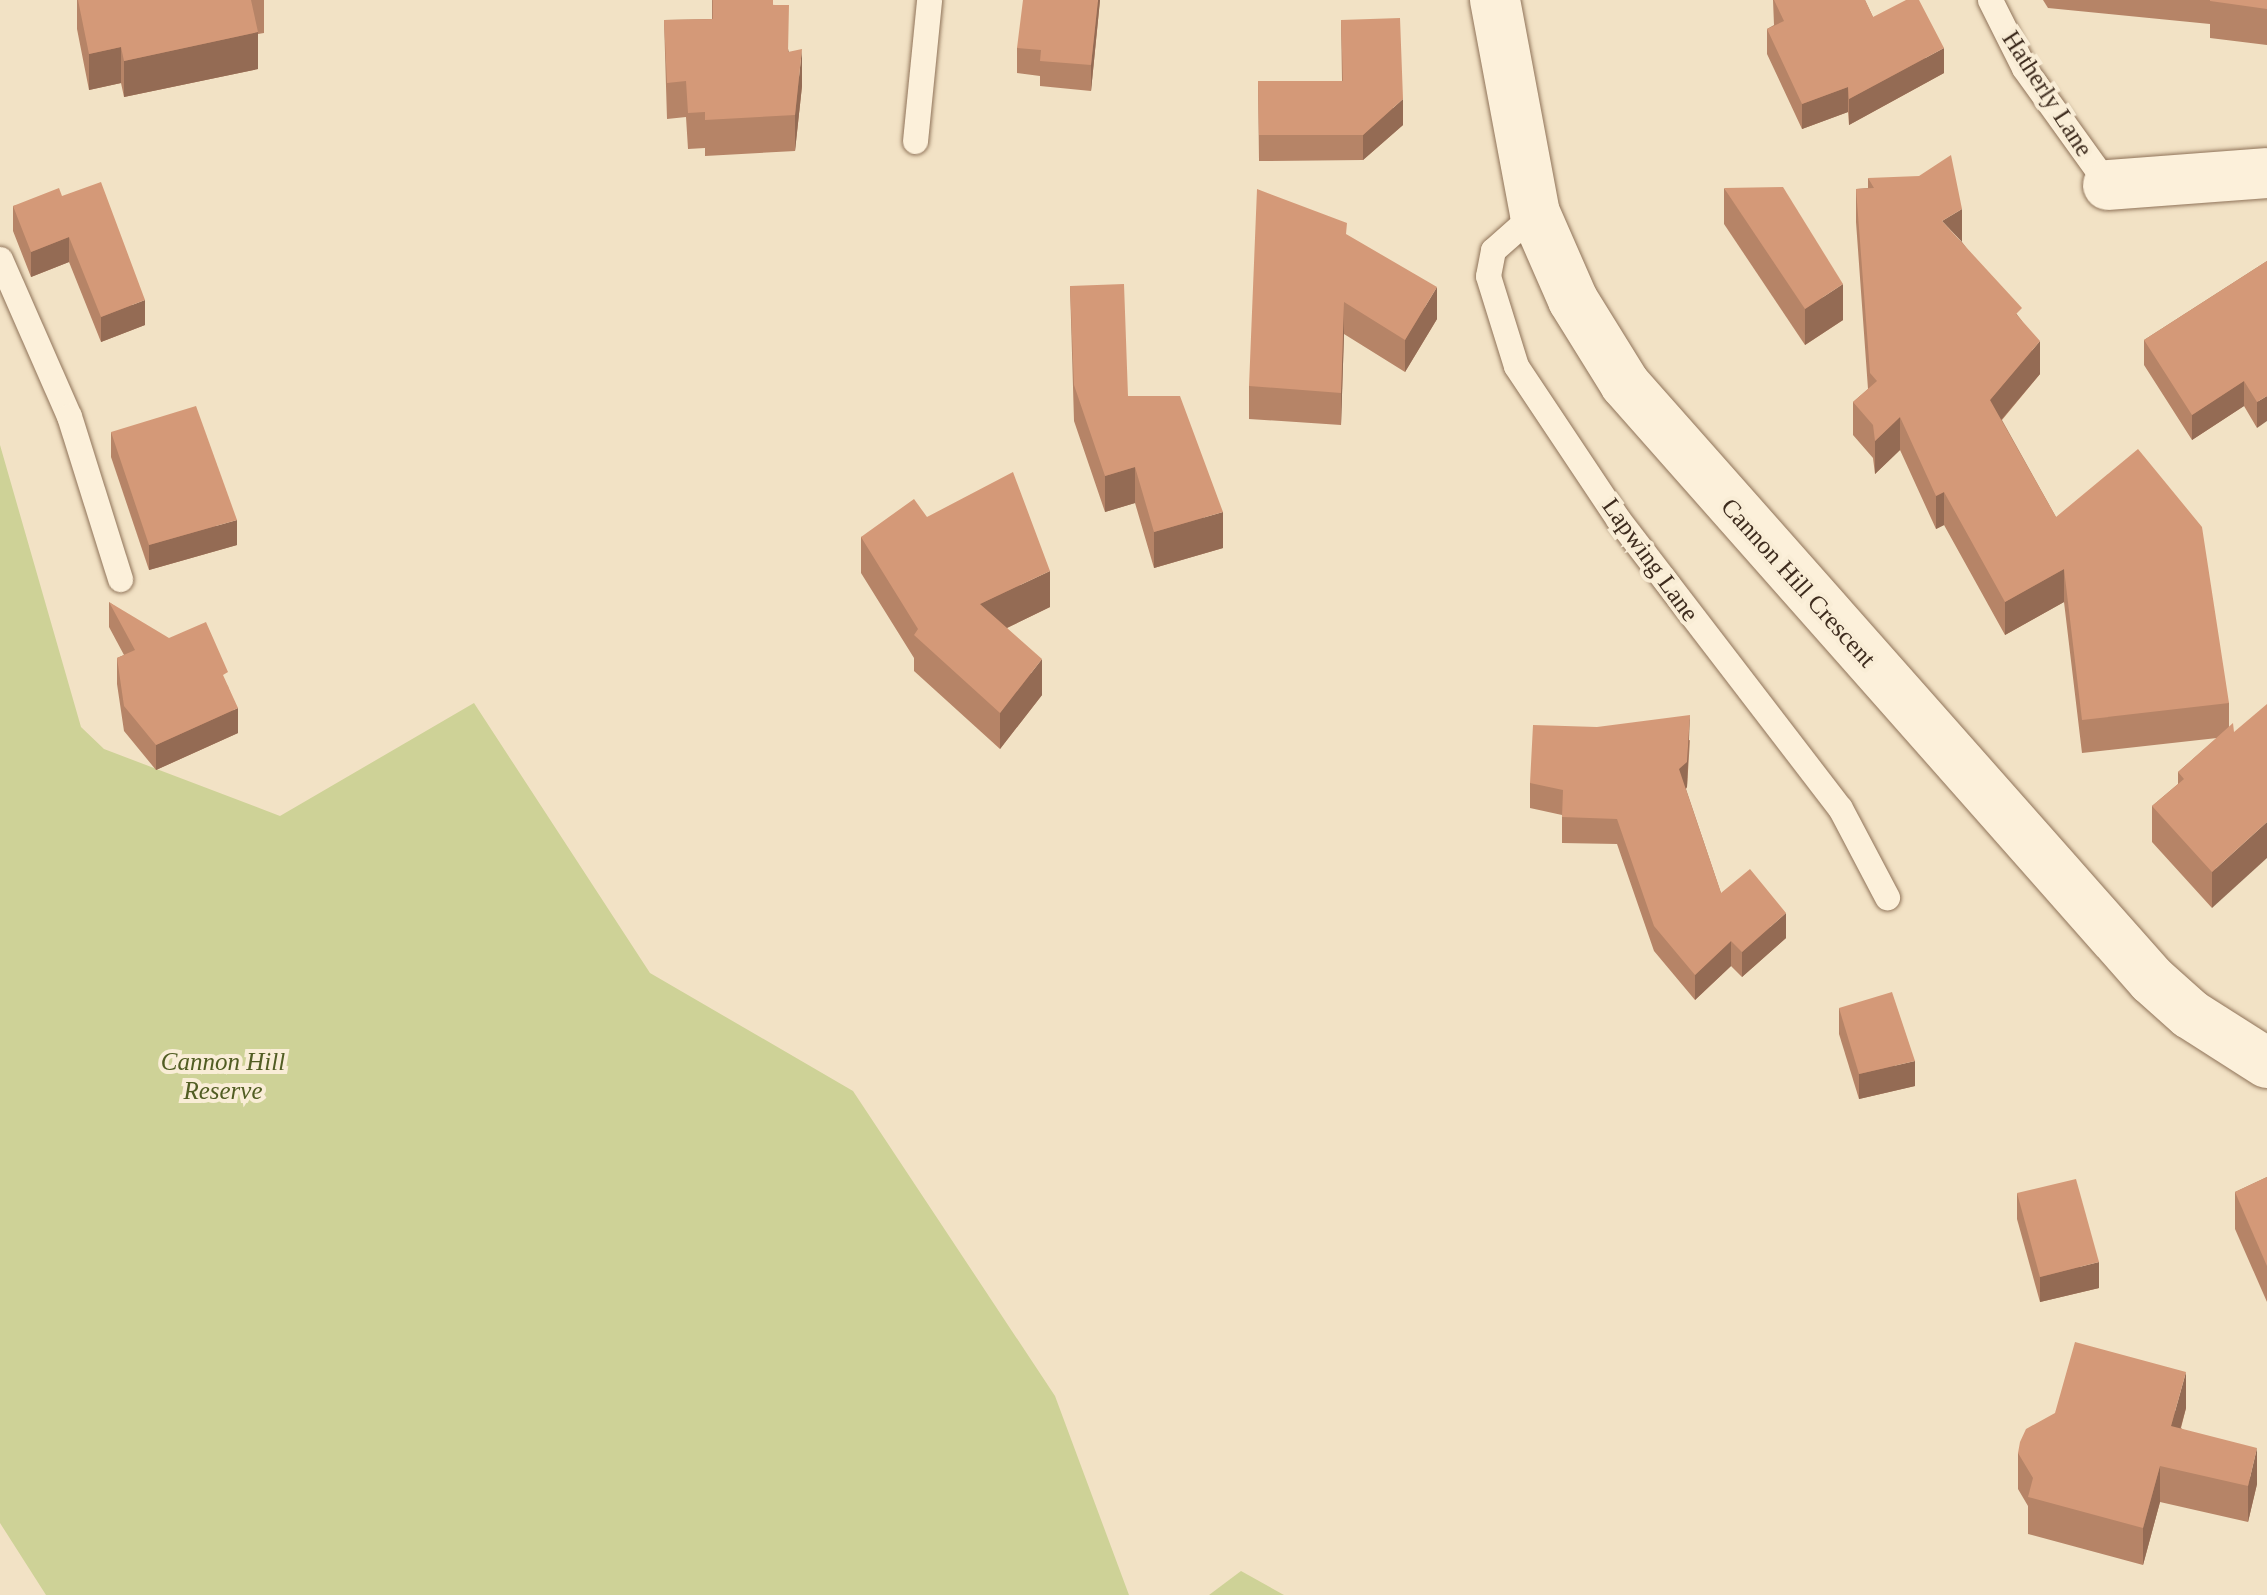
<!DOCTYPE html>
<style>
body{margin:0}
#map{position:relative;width:2267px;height:1595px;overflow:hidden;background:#f2e2c5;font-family:Georgia,serif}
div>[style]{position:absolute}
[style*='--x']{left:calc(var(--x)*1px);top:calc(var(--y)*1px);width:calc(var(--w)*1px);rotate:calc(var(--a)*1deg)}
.green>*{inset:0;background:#ced297}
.roads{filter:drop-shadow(0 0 2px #8f7359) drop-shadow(0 0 2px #8f7359)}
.lane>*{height:25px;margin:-12.5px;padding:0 12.5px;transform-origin:12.5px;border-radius:12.5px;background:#fcf0da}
.street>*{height:50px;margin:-25px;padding:0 25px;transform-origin:25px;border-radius:25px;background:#fcf0da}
.wall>*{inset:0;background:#b68467}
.shaded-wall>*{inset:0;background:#946b54}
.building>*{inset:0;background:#d49978}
span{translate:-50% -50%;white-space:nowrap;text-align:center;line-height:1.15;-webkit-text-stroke:8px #f9edd6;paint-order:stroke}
.street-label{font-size:25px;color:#3e2c1e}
.park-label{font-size:25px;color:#515d23;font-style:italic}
</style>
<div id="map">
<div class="green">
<div style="clip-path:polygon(0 445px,81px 727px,104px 749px,280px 816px,474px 703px,650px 973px,853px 1091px,1055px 1396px,1129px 1595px,46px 1595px,0 1523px)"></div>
<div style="clip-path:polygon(1241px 1571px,1284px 1595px,1209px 1595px)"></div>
</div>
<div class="roads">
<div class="lane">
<div style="--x:1990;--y:0;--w:76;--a:63.4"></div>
<div style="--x:2024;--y:68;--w:144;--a:54.3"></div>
<div style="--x:915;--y:141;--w:142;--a:-84.3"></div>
<div style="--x:1535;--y:213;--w:56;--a:138.6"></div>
<div style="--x:1493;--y:250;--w:26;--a:101"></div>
<div style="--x:1488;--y:276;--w:94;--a:72.7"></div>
<div style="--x:1516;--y:366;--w:184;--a:56.3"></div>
<div style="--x:1618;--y:519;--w:364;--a:52.5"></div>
<div style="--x:1840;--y:808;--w:101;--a:62.2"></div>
<div style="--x:0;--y:259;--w:171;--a:66.3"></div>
<div style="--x:69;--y:416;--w:171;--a:72.6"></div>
</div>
<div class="street">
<div style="--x:1495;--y:0;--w:217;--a:79.4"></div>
<div style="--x:1535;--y:213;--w:95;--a:66.4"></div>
<div style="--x:1573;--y:300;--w:99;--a:58.2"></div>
<div style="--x:1625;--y:384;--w:796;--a:48.52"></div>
<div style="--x:2152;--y:980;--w:51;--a:41.8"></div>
<div style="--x:2190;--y:1014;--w:91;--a:32.5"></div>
<div style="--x:2108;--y:185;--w:159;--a:-4.3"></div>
</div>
</div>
<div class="wall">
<div style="clip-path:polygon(77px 0,264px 0,264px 33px,258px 34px,258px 69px,124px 97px,121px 83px,89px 90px,77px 29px)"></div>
<div style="clip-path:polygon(712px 0,775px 5px,789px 52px,802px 86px,795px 151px,705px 156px,705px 148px,688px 149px,686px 117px,667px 119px,664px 20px,712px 19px)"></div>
<div style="clip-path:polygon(1100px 0,1091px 91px,1040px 86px,1040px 76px,1017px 73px,1017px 48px)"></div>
<div style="clip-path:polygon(1773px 0,1865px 0,1873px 17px,1944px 73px,1849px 125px,1848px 112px,1802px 129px,1767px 54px,1767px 29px,1774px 25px)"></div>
<div style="clip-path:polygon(2043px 0,2267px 0,2267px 45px,2210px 38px,2210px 24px,2048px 8px)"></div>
<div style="clip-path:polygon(1341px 20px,1403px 125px,1363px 160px,1259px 161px,1258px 81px,1342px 81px)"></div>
<div style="clip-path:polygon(1868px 178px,1962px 242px,2022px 321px,2040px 374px,2002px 420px,2056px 517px,2229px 703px,2229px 726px,2212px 908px,2152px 842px,2152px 806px,2178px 784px,2178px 772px,2217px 738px,2082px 753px,2064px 602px,2005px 635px,1944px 525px,1936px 529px,1900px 450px,1875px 474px,1873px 458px,1853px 435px,1853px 402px,1868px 389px,1856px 222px,1856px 189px,1868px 188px)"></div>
<div style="clip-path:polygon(1724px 188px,1843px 320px,1805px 345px,1724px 224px)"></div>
<div style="clip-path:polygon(62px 196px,145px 325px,101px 342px,69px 262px,31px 277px,13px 231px,13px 206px)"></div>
<div style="clip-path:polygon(1347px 235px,1437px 319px,1405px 372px,1344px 334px,1341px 425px,1249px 419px,1249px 386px)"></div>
<div style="clip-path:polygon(2267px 261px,2257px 428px,2244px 406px,2192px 440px,2144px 365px,2144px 340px)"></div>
<div style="clip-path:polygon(1070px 286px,1128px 396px,1223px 548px,1154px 568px,1135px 503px,1105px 512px,1074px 421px)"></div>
<div style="clip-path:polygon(111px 432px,237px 545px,149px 570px,111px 457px)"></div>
<div style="clip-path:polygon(927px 517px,1050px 607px,1007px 628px,1042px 695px,1000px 749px,914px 671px,914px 658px,861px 573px,861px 537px)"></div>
<div style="clip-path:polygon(109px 602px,228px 686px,238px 733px,156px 770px,124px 731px,117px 684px,117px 658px,124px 655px,109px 627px)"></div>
<div style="clip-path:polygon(1690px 740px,1687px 787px,1686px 789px,1721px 893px,1786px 938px,1742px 977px,1731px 966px,1695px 1000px,1654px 951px,1617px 844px,1562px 843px,1562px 815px,1530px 808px,1530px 783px)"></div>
<div style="clip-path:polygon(1839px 1008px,1915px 1086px,1859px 1099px,1839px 1034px)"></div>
<div style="clip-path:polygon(2267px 1177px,2267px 1302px,2235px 1229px,2235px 1192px)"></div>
<div style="clip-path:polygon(2017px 1193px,2099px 1288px,2040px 1302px,2017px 1219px)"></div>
<div style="clip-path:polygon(2186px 1408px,2181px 1428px,2257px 1484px,2248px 1522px,2160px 1502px,2143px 1565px,2028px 1534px,2028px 1506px,2018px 1489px,2018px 1453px)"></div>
</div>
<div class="shaded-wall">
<div style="clip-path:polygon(1098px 0,1100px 0,1091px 91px,1091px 65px)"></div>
<div style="clip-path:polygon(258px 32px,258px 69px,124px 97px,124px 61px)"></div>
<div style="clip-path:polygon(121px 47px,121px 83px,89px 90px,89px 54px)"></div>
<div style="clip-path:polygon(1944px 48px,1944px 73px,1849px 125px,1849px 99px)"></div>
<div style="clip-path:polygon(802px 49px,802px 86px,795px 151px,795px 115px)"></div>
<div style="clip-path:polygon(1848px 87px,1848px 112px,1802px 129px,1802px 104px)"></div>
<div style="clip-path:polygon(1403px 99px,1403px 125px,1363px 160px,1363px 135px)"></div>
<div style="clip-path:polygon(1962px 209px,1962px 242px,1942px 221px)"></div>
<div style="clip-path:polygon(69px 237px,69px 262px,31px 277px,31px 252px)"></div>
<div style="clip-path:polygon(1843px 284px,1843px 320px,1805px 345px,1805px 309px)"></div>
<div style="clip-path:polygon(1437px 287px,1437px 319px,1405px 372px,1405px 340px)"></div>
<div style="clip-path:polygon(145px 300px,145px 325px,101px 342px,101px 317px)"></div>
<div style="clip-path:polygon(1344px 302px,1344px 334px,1341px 425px,1341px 393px)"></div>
<div style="clip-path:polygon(2040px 341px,2040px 374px,1990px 433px,1990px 400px)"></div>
<div style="clip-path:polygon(2244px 381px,2244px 406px,2192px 440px,2192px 415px)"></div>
<div style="clip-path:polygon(2267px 396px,2267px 421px,2257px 428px,2257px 402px)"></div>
<div style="clip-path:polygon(1900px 417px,1900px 450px,1875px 474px,1875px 441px)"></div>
<div style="clip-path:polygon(1135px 467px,1135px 503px,1105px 512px,1105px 476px)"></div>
<div style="clip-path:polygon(1944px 492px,1944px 525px,1936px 529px,1936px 496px)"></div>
<div style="clip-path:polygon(1223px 512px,1223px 548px,1154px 568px,1154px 532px)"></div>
<div style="clip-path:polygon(237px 520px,237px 545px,149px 570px,149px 545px)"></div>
<div style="clip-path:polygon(2064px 569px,2064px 602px,2005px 635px,2005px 602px)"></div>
<div style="clip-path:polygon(1050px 571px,1050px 607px,980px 641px,980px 604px)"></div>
<div style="clip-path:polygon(1042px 659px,1042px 695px,1000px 749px,1000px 713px)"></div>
<div style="clip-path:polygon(238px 708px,238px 733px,156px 770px,156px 745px)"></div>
<div style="clip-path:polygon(1690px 715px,1687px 787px,1679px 795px,1679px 769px)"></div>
<div style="clip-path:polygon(2267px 822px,2267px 858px,2212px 908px,2212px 872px)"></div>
<div style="clip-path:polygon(1786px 913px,1786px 938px,1742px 977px,1742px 952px)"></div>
<div style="clip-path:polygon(1731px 941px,1731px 966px,1695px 1000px,1695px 975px)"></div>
<div style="clip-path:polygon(1915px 1061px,1915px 1086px,1859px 1099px,1859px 1074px)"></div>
<div style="clip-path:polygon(2099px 1262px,2099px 1288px,2040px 1302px,2040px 1277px)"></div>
<div style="clip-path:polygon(2186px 1372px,2186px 1408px,2171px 1462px,2171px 1426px)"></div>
<div style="clip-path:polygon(2257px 1448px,2257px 1484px,2248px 1522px,2248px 1486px)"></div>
<div style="clip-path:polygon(2160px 1466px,2160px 1502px,2143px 1565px,2143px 1528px)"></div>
</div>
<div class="building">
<div style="clip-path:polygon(78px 0,251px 0,258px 32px,124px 61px,121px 47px,89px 54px)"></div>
<div style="clip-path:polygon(713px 0,773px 0,773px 5px,789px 5px,788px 52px,802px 49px,795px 115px,705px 120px,705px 112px,688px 113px,686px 81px,667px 83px,664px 20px,713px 19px)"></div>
<div style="clip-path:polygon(1023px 0,1098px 0,1091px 65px,1040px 61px,1041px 50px,1017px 48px)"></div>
<div style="clip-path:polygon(1774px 0,1865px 0,1873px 17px,1906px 0,1919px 0,1944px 48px,1849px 99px,1848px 87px,1802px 104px,1767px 29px,1784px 21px)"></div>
<div style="clip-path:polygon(2210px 0,2267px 0,2267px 9px,2210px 1px)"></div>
<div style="clip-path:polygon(1400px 18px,1403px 99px,1363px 135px,1259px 135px,1258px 81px,1343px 81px,1341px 20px)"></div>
<div style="clip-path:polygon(1951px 155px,1962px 209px,1942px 221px,2022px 308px,2016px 314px,2040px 341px,1990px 400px,2056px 517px,2138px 449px,2202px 527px,2229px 703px,2082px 720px,2064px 569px,2005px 602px,1944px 492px,1936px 496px,1900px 417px,1875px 441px,1873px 425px,1853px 402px,1877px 381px,1870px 373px,1856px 189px,1874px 188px,1868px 178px,1919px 176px)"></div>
<div style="clip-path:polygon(101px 182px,145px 300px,101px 317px,69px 237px,31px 252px,13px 206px,59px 188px,62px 196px)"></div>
<div style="clip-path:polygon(1783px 187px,1843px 284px,1805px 309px,1724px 188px)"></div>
<div style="clip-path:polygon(1257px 189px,1347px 223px,1346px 234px,1437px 287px,1405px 340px,1344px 302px,1341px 393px,1249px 386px)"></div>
<div style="clip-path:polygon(2267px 261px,2267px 396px,2257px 402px,2244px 381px,2192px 415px,2144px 340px)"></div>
<div style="clip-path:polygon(1124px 284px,1128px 396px,1180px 396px,1223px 512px,1154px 532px,1135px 467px,1105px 476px,1074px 385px,1070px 286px)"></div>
<div style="clip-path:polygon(196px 406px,237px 520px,149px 545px,111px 432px)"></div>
<div style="clip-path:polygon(1013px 472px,1050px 571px,980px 604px,1042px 659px,1000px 713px,914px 635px,918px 629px,861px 537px,914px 499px,927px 517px)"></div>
<div style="clip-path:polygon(109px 602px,169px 638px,206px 622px,228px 672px,223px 675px,238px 708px,156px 745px,124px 706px,117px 658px,135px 650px)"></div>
<div style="clip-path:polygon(2267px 704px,2267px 822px,2212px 872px,2152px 806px,2184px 779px,2178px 772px,2233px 723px,2234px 732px)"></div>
<div style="clip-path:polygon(1690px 715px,1687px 762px,1679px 769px,1721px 893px,1750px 869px,1786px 913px,1742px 952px,1731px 941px,1695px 975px,1654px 926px,1617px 819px,1562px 817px,1563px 790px,1530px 783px,1533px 725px,1597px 727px)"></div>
<div style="clip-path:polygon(1892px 992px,1915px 1061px,1859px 1074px,1839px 1008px)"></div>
<div style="clip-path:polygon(2267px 1177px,2267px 1266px,2235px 1192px)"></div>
<div style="clip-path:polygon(2076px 1179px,2099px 1262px,2040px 1277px,2017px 1193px)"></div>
<div style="clip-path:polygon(2075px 1342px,2186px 1372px,2171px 1426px,2257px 1448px,2248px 1486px,2160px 1466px,2143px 1528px,2028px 1497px,2033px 1478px,2018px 1453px,2020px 1442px,2026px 1429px,2055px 1413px)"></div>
</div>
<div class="street-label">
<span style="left:2047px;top:94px;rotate:57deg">Hatherly Lane</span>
<span style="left:1650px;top:560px;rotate:54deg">Lapwing Lane</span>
<span style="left:1798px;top:583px;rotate:48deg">Cannon Hill Crescent</span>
</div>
<div class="park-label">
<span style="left:223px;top:1077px">Cannon Hill<br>Reserve</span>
</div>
</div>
